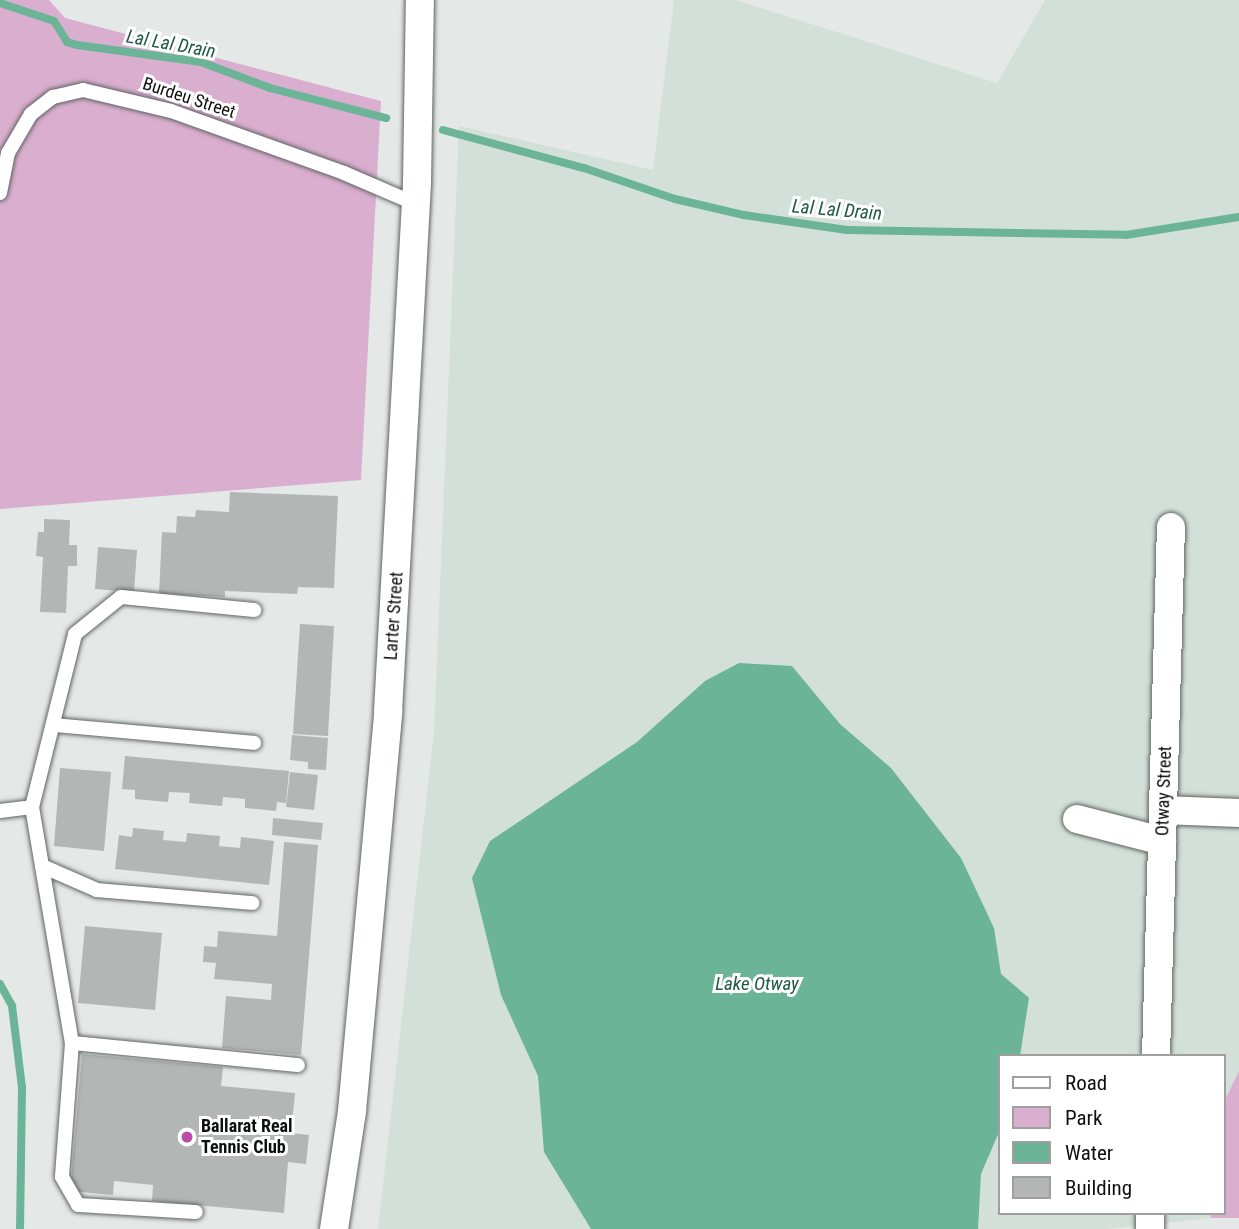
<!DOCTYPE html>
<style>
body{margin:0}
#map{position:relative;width:1239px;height:1229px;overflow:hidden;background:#e4e9e7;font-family:"Roboto Condensed",sans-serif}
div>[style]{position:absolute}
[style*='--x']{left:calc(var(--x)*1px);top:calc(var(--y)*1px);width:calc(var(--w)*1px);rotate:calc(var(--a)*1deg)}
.built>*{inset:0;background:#d3e0da}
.green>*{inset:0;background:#daaecf}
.water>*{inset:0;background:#6bb497}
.stream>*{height:8px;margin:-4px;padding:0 4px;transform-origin:4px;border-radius:4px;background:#6bb497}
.building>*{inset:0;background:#b2b7b5}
.roads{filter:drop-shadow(0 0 2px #606563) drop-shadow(0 0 2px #606563)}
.lane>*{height:14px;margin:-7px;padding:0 7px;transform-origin:7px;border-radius:7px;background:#fff}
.street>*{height:28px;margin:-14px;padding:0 14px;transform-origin:14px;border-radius:14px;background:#fff}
.dots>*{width:19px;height:19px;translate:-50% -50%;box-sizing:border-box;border:4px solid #fff;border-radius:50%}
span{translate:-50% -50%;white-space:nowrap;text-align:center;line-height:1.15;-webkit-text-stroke:6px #fff;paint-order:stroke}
.street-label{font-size:18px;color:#0e100f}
.poi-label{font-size:18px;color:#0e100f;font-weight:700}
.left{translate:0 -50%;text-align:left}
.water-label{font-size:19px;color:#215a46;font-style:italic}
.legend{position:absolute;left:998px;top:1054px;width:228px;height:161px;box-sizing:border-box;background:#fff;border:2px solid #9f9f9f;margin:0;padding:9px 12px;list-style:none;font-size:21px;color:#0e100f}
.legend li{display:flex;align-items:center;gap:14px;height:35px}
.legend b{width:35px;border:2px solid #9f9f9f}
</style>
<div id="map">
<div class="built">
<div style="clip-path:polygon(674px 0,736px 0,997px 83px,1045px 0,1239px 0,1239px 1071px,1223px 1104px,1223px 1056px,999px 1056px,999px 1213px,1211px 1213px,1211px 1218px,1108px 1229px,378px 1229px,434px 731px,459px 126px,653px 170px)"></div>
</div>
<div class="green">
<div style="clip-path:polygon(0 0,49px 0,65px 18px,381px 101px,361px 480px,0 509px)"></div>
<div style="clip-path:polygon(1239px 1071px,1239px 1218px,1211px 1218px,1211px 1213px,1223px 1213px,1223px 1104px)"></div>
</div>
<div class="water">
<div style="clip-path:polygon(739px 663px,792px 666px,840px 724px,891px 768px,961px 858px,994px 928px,1001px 974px,1029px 998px,1020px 1056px,999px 1056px,999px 1132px,981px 1174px,978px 1229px,591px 1229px,544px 1152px,538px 1076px,501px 995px,472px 878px,490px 841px,637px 742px,705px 681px)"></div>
</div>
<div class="stream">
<div style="--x:0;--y:3;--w:57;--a:18.4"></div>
<div style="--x:54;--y:21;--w:25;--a:58"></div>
<div style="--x:67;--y:42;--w:10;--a:17"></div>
<div style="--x:77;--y:45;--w:125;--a:7.8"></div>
<div style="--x:201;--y:62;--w:74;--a:20.6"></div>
<div style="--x:270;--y:88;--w:120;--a:14.5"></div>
<div style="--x:443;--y:130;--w:146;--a:15.1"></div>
<div style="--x:584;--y:168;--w:96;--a:18.8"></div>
<div style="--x:675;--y:199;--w:71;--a:13.1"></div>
<div style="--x:744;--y:215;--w:104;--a:8.3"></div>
<div style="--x:847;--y:230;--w:279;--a:1"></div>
<div style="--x:1126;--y:235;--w:114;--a:-9.1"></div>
<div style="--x:0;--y:984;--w:25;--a:61"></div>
<div style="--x:12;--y:1006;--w:82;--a:83"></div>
<div style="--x:22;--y:1087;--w:142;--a:90.8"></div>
</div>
<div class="building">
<div style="clip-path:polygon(230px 492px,338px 496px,334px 588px,298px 587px,297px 594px,225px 591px,225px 597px,159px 594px,162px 532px,176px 533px,177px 516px,195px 517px,196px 510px,229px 512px)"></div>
<div style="clip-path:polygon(44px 519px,70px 520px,69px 545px,77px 545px,77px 566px,68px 566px,66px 613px,40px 612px,43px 557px,36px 556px,38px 532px,44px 532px)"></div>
<div style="clip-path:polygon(98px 547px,137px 550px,134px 592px,95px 589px)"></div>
<div style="clip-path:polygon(300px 624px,334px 626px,328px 736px,293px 734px)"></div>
<div style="clip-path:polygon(292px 735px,328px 738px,326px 770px,308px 769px,308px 762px,290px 760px)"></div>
<div style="clip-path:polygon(125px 756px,289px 771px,286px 803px,277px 802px,276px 811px,245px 808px,245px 799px,223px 797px,222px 806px,189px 803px,190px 793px,169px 792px,168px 802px,135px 799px,135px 790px,122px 789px)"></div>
<div style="clip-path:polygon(60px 768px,111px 772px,104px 851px,54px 846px)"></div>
<div style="clip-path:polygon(290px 772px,318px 775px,314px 810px,286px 807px)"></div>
<div style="clip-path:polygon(273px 818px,323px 823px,321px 840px,272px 835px)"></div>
<div style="clip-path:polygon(133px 828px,164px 831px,163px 840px,186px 842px,187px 833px,220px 836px,219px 846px,240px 848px,241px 837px,274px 841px,269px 885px,115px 869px,119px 835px,132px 837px)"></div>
<div style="clip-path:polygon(284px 842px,318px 845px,301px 1055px,222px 1048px,226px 996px,271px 1000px,272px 984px,214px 979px,216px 963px,203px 962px,204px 946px,217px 947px,218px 931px,277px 936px)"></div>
<div style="clip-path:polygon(85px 926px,162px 933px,155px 1010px,78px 1003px)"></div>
<div style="clip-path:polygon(82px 1054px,223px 1067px,221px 1086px,295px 1093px,291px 1133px,309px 1135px,306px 1164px,288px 1162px,284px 1213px,152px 1201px,153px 1185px,114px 1181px,113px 1195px,70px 1191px)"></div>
</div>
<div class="roads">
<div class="lane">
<div style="--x:0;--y:193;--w:41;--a:-78.7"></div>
<div style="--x:8;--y:153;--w:45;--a:-59.5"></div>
<div style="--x:31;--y:114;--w:28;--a:-38"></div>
<div style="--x:53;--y:97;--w:31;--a:-13"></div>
<div style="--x:83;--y:90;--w:90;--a:13.4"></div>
<div style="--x:171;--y:111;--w:184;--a:19.7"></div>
<div style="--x:344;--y:173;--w:78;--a:23.3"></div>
<div style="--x:54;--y:725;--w:201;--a:5.1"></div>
<div style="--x:32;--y:807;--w:178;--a:-76"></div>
<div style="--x:75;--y:634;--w:59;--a:-38.8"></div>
<div style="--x:121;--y:597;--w:134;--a:5.6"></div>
<div style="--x:0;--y:811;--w:32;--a:-7"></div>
<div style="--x:32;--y:807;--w:239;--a:80.4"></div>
<div style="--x:72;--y:1043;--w:227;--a:5.6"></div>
<div style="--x:42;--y:866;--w:60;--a:23.6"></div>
<div style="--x:97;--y:890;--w:156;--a:4.8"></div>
<div style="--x:72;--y:1043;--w:134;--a:94.3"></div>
<div style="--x:62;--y:1177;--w:32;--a:60"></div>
<div style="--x:78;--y:1205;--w:118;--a:3.4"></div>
</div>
<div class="street">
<div style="--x:1163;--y:810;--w:76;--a:2.3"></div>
<div style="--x:1077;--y:819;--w:88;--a:14.5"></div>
<div style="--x:1156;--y:1056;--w:529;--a:-88.38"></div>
<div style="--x:334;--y:1229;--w:119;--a:-81.3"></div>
<div style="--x:352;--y:1111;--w:401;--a:-84.8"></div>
<div style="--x:388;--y:712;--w:530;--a:-86.86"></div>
<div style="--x:417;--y:183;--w:183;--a:-89.1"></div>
<div style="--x:1150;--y:1229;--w:16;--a:-90"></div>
</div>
</div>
<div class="dots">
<div style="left:187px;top:1137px;background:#bc4ca8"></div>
</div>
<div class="street-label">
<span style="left:189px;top:98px;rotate:18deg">Burdeu Street</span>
<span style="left:394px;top:616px;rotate:-86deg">Larter Street</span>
<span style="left:1164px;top:791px;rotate:-88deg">Otway Street</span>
</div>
<div class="poi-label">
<span class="left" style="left:201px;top:1137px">Ballarat Real<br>Tennis Club</span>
</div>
<div class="water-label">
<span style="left:171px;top:44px;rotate:10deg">Lal Lal Drain</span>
<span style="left:837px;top:210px;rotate:5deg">Lal Lal Drain</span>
<span style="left:757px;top:984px">Lake Otway</span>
</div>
<ul class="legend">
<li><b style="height:9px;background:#fff"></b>Road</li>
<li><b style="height:19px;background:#daaecf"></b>Park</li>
<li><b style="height:19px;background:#6bb497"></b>Water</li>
<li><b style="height:19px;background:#b2b7b5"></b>Building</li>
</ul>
</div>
